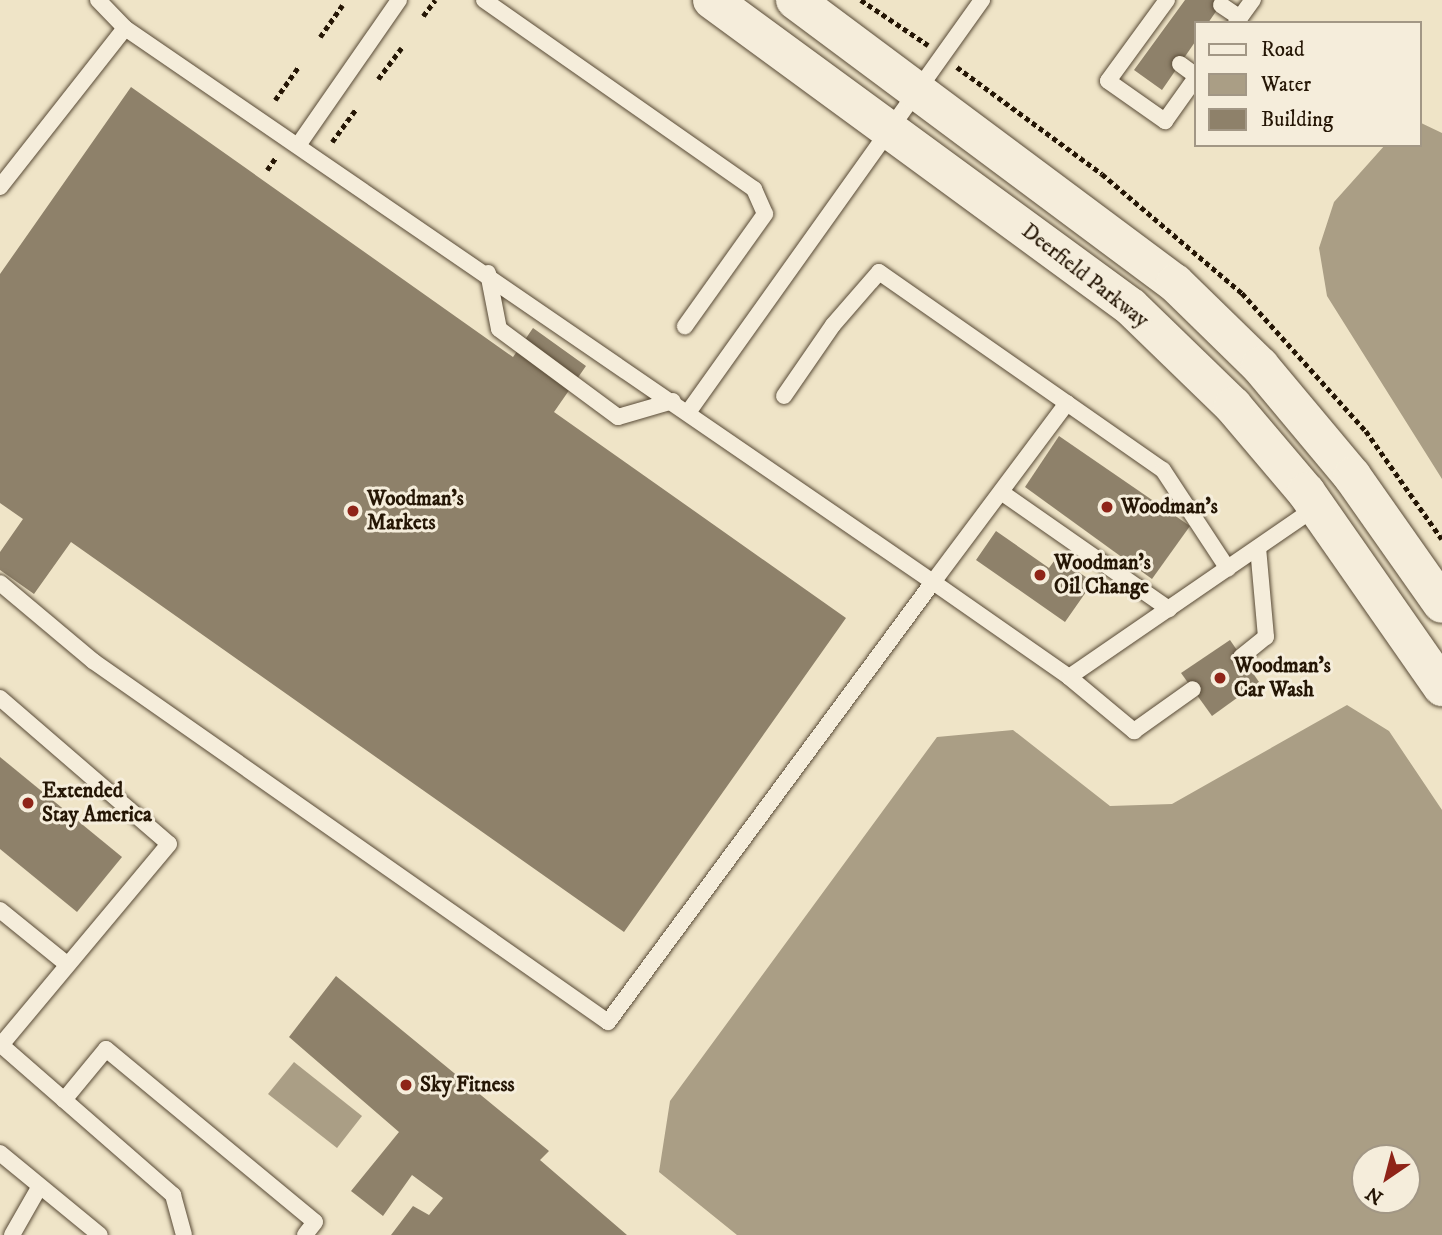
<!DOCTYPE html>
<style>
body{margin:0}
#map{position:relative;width:1442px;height:1235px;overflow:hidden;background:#efe4c7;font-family:"IM FELL DW Pica",serif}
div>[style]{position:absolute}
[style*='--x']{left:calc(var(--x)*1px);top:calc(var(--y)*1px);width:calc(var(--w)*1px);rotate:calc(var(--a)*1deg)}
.water>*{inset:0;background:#aa9e85}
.building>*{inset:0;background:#8e816a}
.path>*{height:4.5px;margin-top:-2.25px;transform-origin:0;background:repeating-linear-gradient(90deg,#251605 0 5px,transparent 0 8.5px)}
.roads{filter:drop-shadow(0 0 2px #584a36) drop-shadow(0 0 2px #584a36)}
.lane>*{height:16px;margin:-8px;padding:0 8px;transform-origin:8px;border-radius:8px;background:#f5eddb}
.secondary>*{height:38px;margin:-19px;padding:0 19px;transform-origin:19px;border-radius:19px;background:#f5eddb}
.dots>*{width:19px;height:19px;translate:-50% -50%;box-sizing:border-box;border:4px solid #f5eddb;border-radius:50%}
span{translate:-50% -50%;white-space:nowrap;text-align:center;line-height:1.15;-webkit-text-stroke:6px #f5eddb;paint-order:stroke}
.street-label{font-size:21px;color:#251605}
.poi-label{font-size:21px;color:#251605;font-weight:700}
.left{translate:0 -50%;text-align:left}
.legend{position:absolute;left:1194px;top:21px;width:228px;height:126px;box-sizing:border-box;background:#f5eddb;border:2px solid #a29785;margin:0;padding:9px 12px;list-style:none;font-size:21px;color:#251605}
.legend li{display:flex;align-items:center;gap:14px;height:35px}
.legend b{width:35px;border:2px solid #a29785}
.north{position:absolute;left:1351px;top:1144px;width:70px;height:70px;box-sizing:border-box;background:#f5eddb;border:2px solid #a29785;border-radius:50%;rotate:215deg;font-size:19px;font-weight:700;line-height:28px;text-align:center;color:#251605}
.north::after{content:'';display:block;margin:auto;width:24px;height:32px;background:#8f2418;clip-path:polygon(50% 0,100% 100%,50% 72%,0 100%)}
</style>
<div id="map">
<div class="water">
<div style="clip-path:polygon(1419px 122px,1442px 133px,1442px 479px,1327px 296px,1319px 248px,1334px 202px,1385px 145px,1419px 145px)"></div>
<div style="clip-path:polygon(evenodd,1347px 705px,1389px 731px,1442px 810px,1442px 1235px,737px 1235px,659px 1172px,670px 1101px,937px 737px,1013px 730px,1110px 806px,1172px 804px,1347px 705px,1407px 1158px,1407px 1200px,1365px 1200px,1365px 1158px,1407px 1158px)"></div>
<div style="clip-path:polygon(294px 1062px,362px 1116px,337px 1148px,268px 1094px)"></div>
</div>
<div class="building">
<div style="clip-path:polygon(1185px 0,1224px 0,1208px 23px,1195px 23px,1195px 42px,1162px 90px,1134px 70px)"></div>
<div style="clip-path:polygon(131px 87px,513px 357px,533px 328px,586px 366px,554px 412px,846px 618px,624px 932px,71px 542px,34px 594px,0 570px,0 552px,23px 519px,0 503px,0 274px)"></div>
<div style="clip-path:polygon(1059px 436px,1190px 526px,1152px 579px,1025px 487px)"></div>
<div style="clip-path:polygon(996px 531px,1049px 568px,1057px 557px,1093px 582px,1065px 622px,976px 560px)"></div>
<div style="clip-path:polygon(1230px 640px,1259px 682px,1212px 716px,1181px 673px)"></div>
<div style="clip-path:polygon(0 757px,122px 857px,77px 912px,0 849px)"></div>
<div style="clip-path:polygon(336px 976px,549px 1151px,540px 1160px,627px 1235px,391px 1235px,413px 1206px,429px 1215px,443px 1198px,412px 1175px,383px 1216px,351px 1191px,399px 1132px,289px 1037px)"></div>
</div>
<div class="path">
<div style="--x:861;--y:0;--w:81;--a:33.9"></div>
<div style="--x:423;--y:16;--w:20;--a:-53"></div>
<div style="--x:320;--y:37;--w:39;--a:-55"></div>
<div style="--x:957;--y:67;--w:180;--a:36.4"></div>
<div style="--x:1102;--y:174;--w:184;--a:40.4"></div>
<div style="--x:1242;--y:293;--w:186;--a:48.1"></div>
<div style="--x:1366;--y:431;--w:132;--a:54.9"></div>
<div style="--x:378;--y:79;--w:39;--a:-53"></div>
<div style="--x:275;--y:100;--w:42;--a:-54.8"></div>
<div style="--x:332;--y:142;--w:41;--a:-54"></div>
<div style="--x:267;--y:170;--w:16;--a:-55"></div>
</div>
<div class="roads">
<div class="lane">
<div style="--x:98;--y:0;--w:39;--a:46"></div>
<div style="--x:484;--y:0;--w:330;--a:35"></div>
<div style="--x:754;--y:189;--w:27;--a:66"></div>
<div style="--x:765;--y:214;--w:138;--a:125.5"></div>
<div style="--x:1167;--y:0;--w:100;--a:126.1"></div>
<div style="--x:1108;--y:81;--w:70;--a:35.1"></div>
<div style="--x:1165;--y:121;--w:52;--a:-54.5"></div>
<div style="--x:1221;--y:5;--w:23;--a:34"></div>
<div style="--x:1236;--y:23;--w:29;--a:-54"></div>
<div style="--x:1180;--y:64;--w:19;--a:36"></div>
<div style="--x:299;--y:144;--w:175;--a:-55.2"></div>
<div style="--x:0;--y:187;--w:202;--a:-51.8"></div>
<div style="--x:125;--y:28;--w:980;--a:34.44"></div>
<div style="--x:933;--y:582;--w:547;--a:126.45"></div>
<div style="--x:608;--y:1022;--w:629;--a:-144.97"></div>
<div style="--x:93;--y:661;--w:121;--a:-140"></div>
<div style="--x:488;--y:273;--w:57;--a:78.9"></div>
<div style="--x:499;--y:329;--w:148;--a:36.5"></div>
<div style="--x:618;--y:417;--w:57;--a:-16.2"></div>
<div style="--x:784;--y:396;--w:86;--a:-55.4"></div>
<div style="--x:833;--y:325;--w:70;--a:-49"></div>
<div style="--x:879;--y:272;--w:346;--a:34.9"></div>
<div style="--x:1163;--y:470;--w:118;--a:56.7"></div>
<div style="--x:1067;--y:403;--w:224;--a:126.8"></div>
<div style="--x:933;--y:582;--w:166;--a:34.9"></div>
<div style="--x:1069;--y:677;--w:300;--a:-34.5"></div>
<div style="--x:689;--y:411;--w:505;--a:-54.52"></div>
<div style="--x:1001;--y:492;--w:205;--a:34.9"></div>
<div style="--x:1241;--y:657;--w:32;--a:-39"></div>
<div style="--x:1266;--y:637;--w:89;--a:-95.1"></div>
<div style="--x:1069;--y:677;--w:85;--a:39.7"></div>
<div style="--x:1134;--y:731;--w:72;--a:-35.4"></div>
<div style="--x:0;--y:698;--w:223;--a:40.8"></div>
<div style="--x:169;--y:844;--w:262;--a:129.9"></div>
<div style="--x:0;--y:910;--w:87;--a:39"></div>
<div style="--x:0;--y:1044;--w:230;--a:41.1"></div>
<div style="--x:173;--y:1195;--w:41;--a:74.6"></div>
<div style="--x:64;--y:1100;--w:66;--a:-50.5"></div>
<div style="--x:106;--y:1049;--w:271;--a:39.6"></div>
<div style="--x:315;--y:1222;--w:16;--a:128"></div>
<div style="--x:0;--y:1153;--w:129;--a:39.4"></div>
<div style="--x:12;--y:1235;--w:56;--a:-60.3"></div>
</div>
<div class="secondary">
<div style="--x:712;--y:0;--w:519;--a:36.23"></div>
<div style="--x:1131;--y:307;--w:142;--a:44.1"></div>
<div style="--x:1233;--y:406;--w:113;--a:49.7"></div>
<div style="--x:1306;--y:492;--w:238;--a:55.1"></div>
<div style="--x:795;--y:0;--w:474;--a:36.7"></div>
<div style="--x:1175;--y:283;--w:119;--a:44.3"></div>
<div style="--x:1260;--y:366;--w:143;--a:50.1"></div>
<div style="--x:1352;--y:476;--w:156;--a:54.9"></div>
</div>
</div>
<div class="dots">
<div style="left:1107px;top:507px;background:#8f2418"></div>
<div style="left:353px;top:511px;background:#8f2418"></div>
<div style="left:1040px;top:575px;background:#8f2418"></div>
<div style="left:1220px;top:678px;background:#8f2418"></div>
<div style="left:28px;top:803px;background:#8f2418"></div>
<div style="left:406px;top:1085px;background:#8f2418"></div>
</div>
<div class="street-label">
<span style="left:1085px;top:276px;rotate:38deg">Deerfield Parkway</span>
</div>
<div class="poi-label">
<span class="left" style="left:367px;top:511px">Woodman's<br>Markets</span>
<span class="left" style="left:1121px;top:507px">Woodman's</span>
<span class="left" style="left:1054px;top:575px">Woodman's<br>Oil Change</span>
<span class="left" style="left:1234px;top:678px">Woodman's<br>Car Wash</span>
<span class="left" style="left:42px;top:803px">Extended<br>Stay America</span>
<span class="left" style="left:420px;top:1085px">Sky Fitness</span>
</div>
<ul class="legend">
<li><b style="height:9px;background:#f5eddb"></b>Road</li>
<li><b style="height:19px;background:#aa9e85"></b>Water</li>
<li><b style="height:19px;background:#8e816a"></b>Building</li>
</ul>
<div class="north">N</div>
</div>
